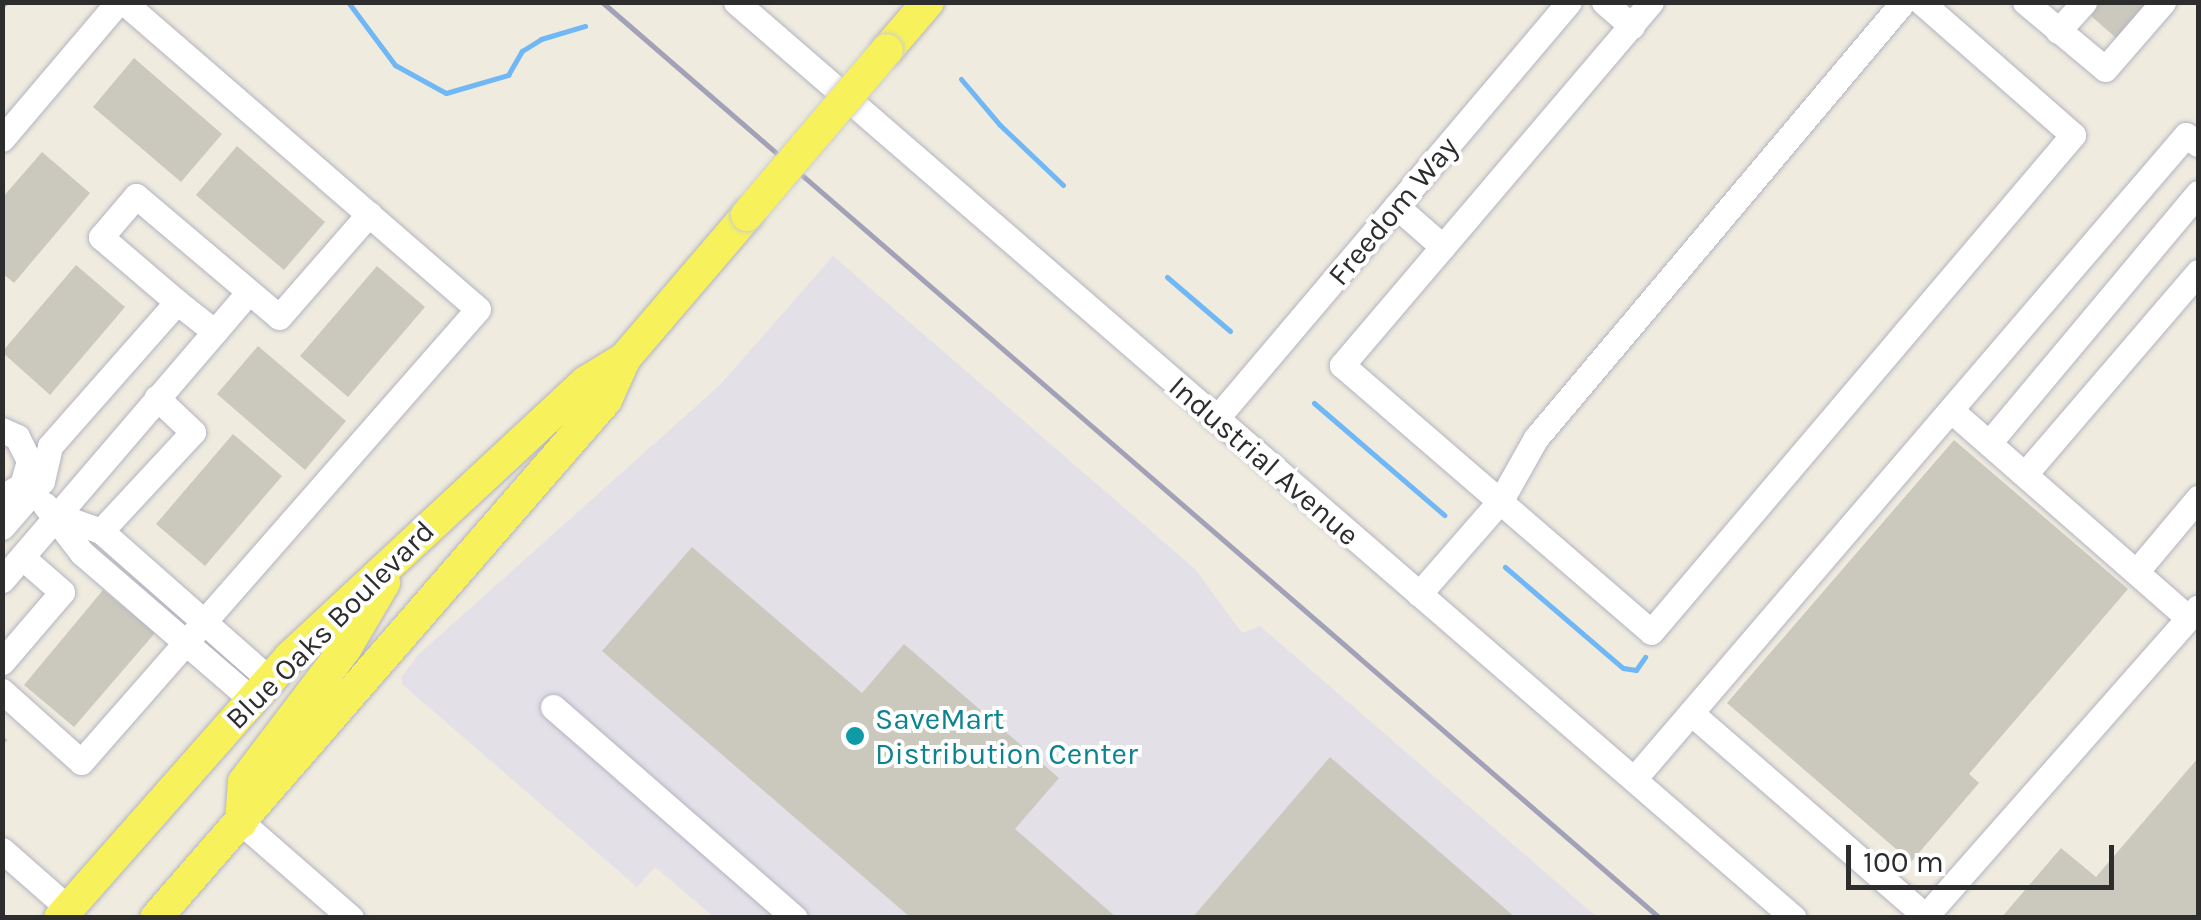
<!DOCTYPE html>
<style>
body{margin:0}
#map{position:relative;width:2201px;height:920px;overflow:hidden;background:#efebdf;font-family:Karla,sans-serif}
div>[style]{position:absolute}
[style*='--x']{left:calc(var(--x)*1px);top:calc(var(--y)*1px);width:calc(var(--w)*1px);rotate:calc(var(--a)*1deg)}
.industrial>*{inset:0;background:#e3e0e8}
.stream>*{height:5px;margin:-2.5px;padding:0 2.5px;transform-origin:2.5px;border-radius:2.5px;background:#6fb7f5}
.building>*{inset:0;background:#cbc9be}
.path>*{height:4px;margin-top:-2px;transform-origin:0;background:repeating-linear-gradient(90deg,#cdcdcd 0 8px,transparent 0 13px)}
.roads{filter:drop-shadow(0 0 2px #b3b3c1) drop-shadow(0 0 2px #b3b3c1)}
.minor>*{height:25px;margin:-12.5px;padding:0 12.5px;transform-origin:12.5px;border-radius:12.5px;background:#fff}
.major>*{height:32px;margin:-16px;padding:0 16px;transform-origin:16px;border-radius:16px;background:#f7f15c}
.rail>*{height:5px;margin:-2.5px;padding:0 2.5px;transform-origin:2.5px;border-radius:2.5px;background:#a2a1b8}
.bridges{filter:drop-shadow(0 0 2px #cdcdcd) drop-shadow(0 0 2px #cdcdcd)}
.major-bridge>*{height:32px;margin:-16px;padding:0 16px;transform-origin:16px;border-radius:16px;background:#f7f15c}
.dots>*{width:28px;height:28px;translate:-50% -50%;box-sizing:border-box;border:5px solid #fff;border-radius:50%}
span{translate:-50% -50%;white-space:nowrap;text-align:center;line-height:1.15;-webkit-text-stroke:8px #fff;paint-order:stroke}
.street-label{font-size:30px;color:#2d2d2d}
.culture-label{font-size:30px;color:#0d838f}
.left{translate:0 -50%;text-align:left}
.frame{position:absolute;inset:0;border:5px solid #2d2d2d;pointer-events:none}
.scale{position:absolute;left:1846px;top:845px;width:268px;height:45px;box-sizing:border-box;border:5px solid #2d2d2d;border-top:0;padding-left:12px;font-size:30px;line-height:35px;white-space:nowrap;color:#2d2d2d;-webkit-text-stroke:8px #fff;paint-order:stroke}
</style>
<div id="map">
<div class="industrial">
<div style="clip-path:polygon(833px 256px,1195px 569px,1242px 633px,1260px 626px,1597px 917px,714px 917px,655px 867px,637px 887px,403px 685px,401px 677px,419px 654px,721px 384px)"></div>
</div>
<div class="stream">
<div style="--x:348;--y:2;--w:79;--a:53.3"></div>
<div style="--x:395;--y:65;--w:58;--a:28.8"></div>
<div style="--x:446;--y:93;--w:65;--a:-16.2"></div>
<div style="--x:508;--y:75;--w:28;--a:-60"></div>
<div style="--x:522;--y:51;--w:22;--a:-32"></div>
<div style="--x:541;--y:39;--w:46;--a:-16.5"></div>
<div style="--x:2;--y:6;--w:6;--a:-45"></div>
<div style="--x:961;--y:79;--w:60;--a:49.7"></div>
<div style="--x:1000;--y:125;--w:87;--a:43.6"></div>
<div style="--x:1167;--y:277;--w:83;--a:40.6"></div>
<div style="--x:1314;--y:403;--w:172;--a:40.7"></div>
<div style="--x:1505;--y:567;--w:155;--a:40.6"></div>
<div style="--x:1623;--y:668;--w:13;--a:9"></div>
<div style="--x:1636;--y:670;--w:16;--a:-55"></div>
</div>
<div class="building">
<div style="clip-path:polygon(2101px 2px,2147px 2px,2116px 38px,2090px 15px)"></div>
<div style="clip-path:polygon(134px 58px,222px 134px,181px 182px,93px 107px)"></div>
<div style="clip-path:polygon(237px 146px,325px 222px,284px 270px,196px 195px)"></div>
<div style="clip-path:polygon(42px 152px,90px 193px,14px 283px,2px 273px,2px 198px)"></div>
<div style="clip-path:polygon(76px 265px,125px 307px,50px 395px,2px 352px)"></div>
<div style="clip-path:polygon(377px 266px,425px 307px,348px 397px,300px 356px)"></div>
<div style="clip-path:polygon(258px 346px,346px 421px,305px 470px,217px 394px)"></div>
<div style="clip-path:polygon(233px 434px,282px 476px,205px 566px,156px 524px)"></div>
<div style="clip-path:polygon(1954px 440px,2128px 589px,1969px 774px,1979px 783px,1911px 862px,1727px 703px)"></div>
<div style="clip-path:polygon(692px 547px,862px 693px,904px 644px,1059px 778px,1015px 829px,1117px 918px,911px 918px,602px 651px)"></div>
<div style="clip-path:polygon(103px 590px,155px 633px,74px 727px,24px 685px)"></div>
<div style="clip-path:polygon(1330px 757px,1516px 918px,1192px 918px)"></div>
<div style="clip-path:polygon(2198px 758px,2198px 918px,2001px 918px,2061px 848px,2096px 877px)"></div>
</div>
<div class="path">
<div style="--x:2;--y:743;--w:6;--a:-45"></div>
</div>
<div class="roads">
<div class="minor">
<div style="--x:736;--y:2;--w:1399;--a:40.89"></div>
<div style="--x:1604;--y:2;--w:37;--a:41"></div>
<div style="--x:1651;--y:2;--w:477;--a:130.4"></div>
<div style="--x:1342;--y:365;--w:408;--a:40.8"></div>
<div style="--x:1651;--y:632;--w:652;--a:-49.67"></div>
<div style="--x:2073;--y:135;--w:202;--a:-138.8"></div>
<div style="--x:2025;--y:2;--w:104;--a:39.9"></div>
<div style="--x:2105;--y:69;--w:89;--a:-49.1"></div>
<div style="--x:2058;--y:31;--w:39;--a:-48"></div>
<div style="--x:2;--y:139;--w:180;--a:-49.7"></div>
<div style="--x:1396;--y:206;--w:62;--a:41.1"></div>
<div style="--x:177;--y:302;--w:48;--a:38.3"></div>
<div style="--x:1953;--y:412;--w:313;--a:41.2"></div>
<div style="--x:1216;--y:419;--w:546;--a:-49.75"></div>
<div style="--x:2;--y:430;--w:17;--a:25"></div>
<div style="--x:17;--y:437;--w:27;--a:63"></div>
<div style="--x:29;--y:461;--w:25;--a:106"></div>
<div style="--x:22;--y:485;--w:23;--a:149"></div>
<div style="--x:1989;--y:443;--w:326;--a:-50.1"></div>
<div style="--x:2025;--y:474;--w:266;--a:-49.4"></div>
<div style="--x:45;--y:505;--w:61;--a:52.4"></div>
<div style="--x:82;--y:553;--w:223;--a:40.8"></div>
<div style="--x:56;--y:515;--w:48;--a:19.6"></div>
<div style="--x:101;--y:531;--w:224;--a:41.4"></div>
<div style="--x:2;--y:527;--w:61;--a:-49"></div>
<div style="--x:42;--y:481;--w:36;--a:-77"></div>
<div style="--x:50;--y:446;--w:192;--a:-48.6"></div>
<div style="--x:177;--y:302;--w:100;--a:-139.5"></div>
<div style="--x:101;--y:237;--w:54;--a:-49.5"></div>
<div style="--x:136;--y:196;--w:187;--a:40.2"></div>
<div style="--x:279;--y:317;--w:137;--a:-48.9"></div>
<div style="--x:101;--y:531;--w:135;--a:-47.1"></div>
<div style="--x:193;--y:432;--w:50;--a:-136.6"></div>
<div style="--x:2136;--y:572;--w:97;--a:-50"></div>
<div style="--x:2;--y:580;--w:379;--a:-49.4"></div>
<div style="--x:1419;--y:594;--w:125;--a:-48.9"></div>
<div style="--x:1501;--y:500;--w:71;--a:-60.6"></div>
<div style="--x:1536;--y:438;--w:570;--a:-49.91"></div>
<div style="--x:2;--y:662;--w:92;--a:-49.4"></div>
<div style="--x:62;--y:592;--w:53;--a:-138.8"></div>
<div style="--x:2;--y:691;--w:106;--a:41.9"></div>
<div style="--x:81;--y:762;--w:602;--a:-48.77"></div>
<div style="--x:478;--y:309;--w:469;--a:-139.1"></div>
<div style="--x:553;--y:707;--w:321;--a:41.1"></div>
<div style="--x:1691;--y:713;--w:313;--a:40.9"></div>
<div style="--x:1634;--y:779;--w:848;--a:-49.4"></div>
<div style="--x:2186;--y:135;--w:15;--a:37"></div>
<div style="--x:241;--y:822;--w:146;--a:41.1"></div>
<div style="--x:2;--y:850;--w:88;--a:41.3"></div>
<div style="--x:1924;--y:918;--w:414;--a:-48.6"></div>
</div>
<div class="major">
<div style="--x:887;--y:50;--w:63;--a:-49.5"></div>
<div style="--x:241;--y:822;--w:40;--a:-85.7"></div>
<div style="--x:244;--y:782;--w:167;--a:-52.8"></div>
<div style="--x:345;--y:649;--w:77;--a:-59.4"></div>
<div style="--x:60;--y:918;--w:346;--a:-48.6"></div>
<div style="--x:289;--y:658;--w:405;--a:-42.9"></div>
<div style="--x:586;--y:382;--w:46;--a:-31.6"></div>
<div style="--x:156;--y:918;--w:686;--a:-49.02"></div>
<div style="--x:606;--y:400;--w:46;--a:-65.7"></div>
<div style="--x:625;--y:358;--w:188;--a:-49.5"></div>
</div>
</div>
<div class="rail">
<div style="--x:602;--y:2;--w:1399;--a:40.89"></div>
</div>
<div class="bridges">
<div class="major-bridge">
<div style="--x:747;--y:215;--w:216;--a:-49.7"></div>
</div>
</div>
<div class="dots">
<div style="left:855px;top:736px;background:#0f9aa8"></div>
</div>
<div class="street-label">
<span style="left:1393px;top:211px;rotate:-50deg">Freedom Way</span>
<span style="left:1264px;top:461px;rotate:41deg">Industrial Avenue</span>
<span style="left:330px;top:625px;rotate:-45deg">Blue Oaks Boulevard</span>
</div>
<div class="culture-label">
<span class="left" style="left:875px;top:736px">SaveMart<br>Distribution Center</span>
</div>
<div class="frame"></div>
<div class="scale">100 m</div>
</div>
